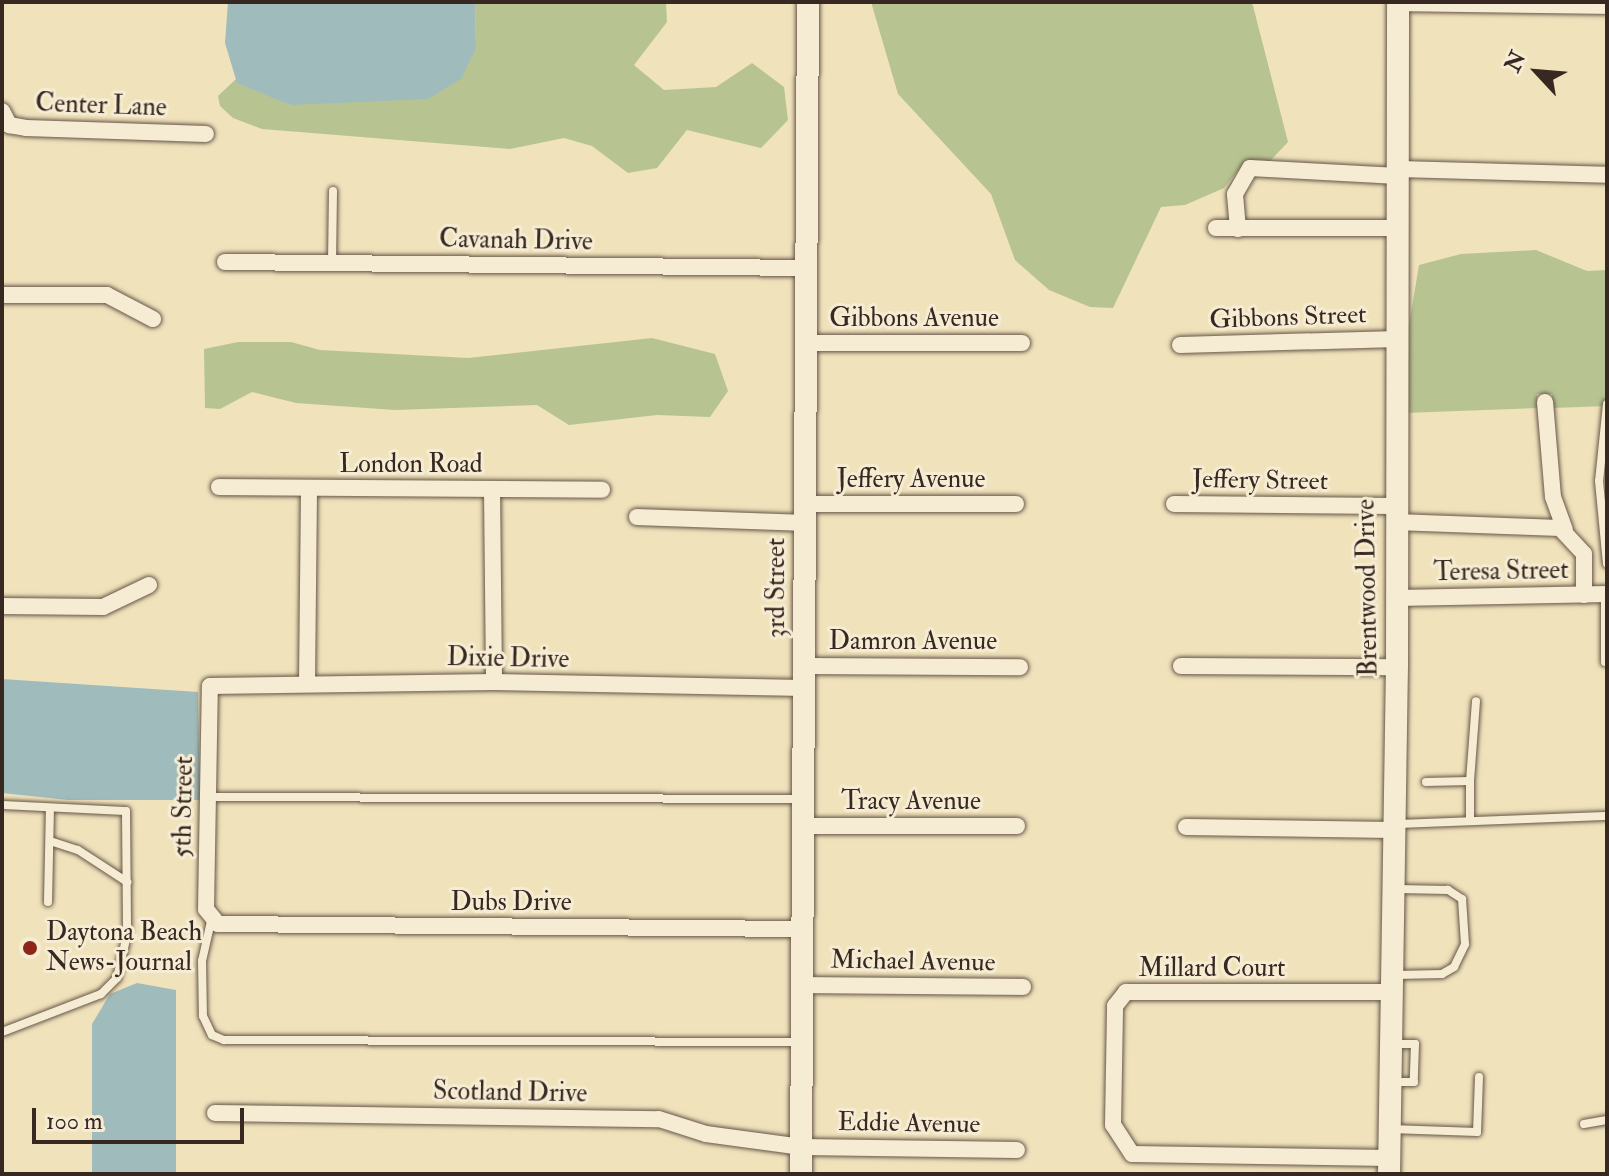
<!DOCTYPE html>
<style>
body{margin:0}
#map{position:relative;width:1609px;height:1176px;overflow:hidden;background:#f0e2bb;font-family:"IM FELL Double Pica",serif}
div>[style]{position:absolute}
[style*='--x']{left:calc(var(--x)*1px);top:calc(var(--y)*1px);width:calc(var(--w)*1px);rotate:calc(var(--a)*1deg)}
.green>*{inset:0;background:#b7c492}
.water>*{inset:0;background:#a0bbbb}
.roads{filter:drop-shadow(0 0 2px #665648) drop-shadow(0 0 2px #665648)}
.lane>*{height:8px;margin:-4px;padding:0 4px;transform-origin:4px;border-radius:4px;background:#f5ecd3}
.street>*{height:16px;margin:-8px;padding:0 8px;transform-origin:8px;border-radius:8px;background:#f5ecd3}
.secondary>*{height:22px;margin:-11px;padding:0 11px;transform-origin:11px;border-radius:11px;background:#f5ecd3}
.dots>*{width:22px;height:22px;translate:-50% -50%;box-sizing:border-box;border:4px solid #f5ecd3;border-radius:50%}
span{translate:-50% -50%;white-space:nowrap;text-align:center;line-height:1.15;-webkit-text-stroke:6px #f5ecd3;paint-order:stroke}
.street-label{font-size:26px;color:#382822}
.poi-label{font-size:26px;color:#382822}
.left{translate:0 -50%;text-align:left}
.frame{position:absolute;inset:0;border:4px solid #382822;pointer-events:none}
.north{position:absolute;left:1497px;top:32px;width:80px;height:80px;-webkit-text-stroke:6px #f5ecd3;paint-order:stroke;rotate:296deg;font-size:22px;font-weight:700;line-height:32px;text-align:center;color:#382822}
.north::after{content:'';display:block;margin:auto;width:28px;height:36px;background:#382822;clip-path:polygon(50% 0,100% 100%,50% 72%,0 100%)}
.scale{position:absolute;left:32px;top:1108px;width:212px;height:36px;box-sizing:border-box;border:4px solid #382822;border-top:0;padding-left:10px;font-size:24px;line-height:28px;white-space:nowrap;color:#382822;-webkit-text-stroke:6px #f5ecd3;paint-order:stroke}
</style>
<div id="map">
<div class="green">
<div style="clip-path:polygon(475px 2px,666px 2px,667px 22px,634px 65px,664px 90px,716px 87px,752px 63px,784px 87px,788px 120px,761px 148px,687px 130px,657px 168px,628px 173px,592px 146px,564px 138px,510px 149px,262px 129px,233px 118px,220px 106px,218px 96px,236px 79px,290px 105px,476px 48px)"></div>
<div style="clip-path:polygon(871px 2px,1252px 2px,1288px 142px,1270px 161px,1243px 164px,1224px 188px,1185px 205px,1161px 207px,1113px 308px,1090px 307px,1049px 290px,1015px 260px,991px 194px,898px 94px)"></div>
<div style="clip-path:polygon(1536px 250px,1587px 271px,1607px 270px,1607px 406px,1553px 408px,1552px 394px,1537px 394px,1537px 408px,1404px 413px,1406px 343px,1419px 265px,1461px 254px)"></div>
<div style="clip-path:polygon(652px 338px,715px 354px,728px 391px,710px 417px,657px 415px,569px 425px,537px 405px,395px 410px,296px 403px,252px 392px,220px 409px,205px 408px,204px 349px,238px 342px,291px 342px,320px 350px,468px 358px)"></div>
</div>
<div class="water">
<div style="clip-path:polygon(228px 2px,475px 2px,476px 48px,461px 79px,428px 99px,290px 105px,237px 83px,225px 43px)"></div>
<div style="clip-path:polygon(2px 679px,198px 692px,200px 800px,68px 800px,2px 793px)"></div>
<div style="clip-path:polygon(137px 983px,176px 990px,176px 1174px,92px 1174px,92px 1024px,110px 994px)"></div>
</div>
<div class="roads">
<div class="lane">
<div style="--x:332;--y:263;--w:72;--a:-89.2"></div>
<div style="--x:1607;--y:404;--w:77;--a:95.9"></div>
<div style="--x:1599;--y:481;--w:83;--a:84.5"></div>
<div style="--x:1605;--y:662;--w:68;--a:-90"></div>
<div style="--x:1470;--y:781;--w:80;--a:-85.7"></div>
<div style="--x:1426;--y:782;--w:44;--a:-1.3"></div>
<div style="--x:1470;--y:781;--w:40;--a:90"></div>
<div style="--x:208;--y:797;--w:595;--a:0.19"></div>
<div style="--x:2;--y:805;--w:124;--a:2.8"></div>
<div style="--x:126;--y:811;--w:124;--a:89.5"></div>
<div style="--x:127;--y:935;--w:44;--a:103.1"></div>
<div style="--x:117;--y:978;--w:23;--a:135"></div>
<div style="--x:101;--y:994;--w:106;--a:159"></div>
<div style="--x:1396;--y:824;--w:211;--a:-2.2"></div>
<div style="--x:50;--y:841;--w:29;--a:18"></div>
<div style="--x:78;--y:850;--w:59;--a:33.1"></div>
<div style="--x:48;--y:902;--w:93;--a:-88.8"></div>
<div style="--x:212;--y:917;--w:45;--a:102.8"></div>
<div style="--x:202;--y:961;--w:55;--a:89"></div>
<div style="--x:203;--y:1016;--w:21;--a:65"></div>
<div style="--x:212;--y:1035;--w:13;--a:23"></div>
<div style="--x:224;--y:1040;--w:576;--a:0.2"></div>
<div style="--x:1396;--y:975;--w:46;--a:-1.2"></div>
<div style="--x:1442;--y:974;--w:14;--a:-30"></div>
<div style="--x:1454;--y:967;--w:25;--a:-64"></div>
<div style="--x:1465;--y:944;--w:45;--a:-93.8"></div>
<div style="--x:1462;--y:899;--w:17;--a:-147"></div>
<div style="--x:1448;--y:890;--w:51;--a:-178.9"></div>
<div style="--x:1391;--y:1044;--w:24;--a:0"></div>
<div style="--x:1415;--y:1044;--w:38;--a:92"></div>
<div style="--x:1414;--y:1082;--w:20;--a:180"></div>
<div style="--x:1584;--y:1124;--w:23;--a:-10"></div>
<div style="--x:1390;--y:1129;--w:87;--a:2"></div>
<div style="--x:1477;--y:1132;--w:55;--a:-87.9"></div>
</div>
<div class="street">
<div style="--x:1398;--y:3;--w:209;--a:0.8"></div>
<div style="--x:2;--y:111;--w:16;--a:63"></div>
<div style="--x:9;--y:125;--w:17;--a:10"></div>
<div style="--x:26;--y:128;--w:180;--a:1.9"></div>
<div style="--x:1398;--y:169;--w:209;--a:1.6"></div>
<div style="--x:1216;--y:228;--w:180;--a:0"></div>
<div style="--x:1238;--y:229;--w:35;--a:-95"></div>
<div style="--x:1235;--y:194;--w:30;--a:-60"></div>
<div style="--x:1250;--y:168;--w:148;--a:3.1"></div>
<div style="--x:225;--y:262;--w:581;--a:0.59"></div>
<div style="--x:2;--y:295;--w:105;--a:0"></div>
<div style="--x:107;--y:295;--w:52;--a:27.6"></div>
<div style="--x:806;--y:343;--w:216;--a:0"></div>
<div style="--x:1180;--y:345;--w:218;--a:-1.6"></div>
<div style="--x:1545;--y:402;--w:95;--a:85.2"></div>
<div style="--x:1553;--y:497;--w:35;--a:70"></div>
<div style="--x:219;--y:487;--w:383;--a:0.4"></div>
<div style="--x:492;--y:489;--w:193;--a:89.4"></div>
<div style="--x:806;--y:504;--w:210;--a:0"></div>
<div style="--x:1174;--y:504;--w:220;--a:0.5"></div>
<div style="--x:637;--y:517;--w:169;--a:2"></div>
<div style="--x:1395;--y:522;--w:165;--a:2.1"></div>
<div style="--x:1560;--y:528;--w:35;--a:47"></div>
<div style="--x:1584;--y:554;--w:41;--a:90"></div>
<div style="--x:1396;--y:598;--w:211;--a:-1.1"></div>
<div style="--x:2;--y:606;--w:101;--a:0.6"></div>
<div style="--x:103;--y:607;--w:51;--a:-25.6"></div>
<div style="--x:805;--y:666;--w:215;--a:0.3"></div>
<div style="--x:1181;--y:666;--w:216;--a:0.3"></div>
<div style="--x:307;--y:682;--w:193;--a:-89.4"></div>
<div style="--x:804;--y:826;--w:213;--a:0"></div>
<div style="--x:1186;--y:827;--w:207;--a:0.8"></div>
<div style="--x:803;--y:929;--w:585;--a:-179.51"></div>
<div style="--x:218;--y:924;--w:19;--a:-129"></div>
<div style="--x:206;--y:909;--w:223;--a:-89"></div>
<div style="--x:210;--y:686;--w:284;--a:-0.8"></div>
<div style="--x:494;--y:682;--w:311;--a:1.1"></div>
<div style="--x:802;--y:985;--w:221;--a:0.5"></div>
<div style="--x:215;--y:1113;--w:444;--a:0.8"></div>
<div style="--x:659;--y:1119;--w:49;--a:17.7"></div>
<div style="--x:706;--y:1134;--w:97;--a:7.7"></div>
<div style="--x:802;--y:1147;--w:215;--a:0.8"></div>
<div style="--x:1389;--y:1158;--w:257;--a:-179.1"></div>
<div style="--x:1132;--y:1154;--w:35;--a:-123"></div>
<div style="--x:1113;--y:1125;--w:119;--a:-89"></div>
<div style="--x:1115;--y:1006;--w:18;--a:-52"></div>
<div style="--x:1126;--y:992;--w:264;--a:0"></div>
</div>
<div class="secondary">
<div style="--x:801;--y:1174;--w:1172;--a:-89.66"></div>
<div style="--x:1389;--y:1174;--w:507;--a:-89.1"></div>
<div style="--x:1397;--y:667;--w:665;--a:-89.91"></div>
</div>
</div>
<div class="dots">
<div style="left:30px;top:948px;background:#8f2418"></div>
</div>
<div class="street-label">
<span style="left:101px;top:106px;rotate:2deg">Center Lane</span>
<span style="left:516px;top:241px;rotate:1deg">Cavanah Drive</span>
<span style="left:1288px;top:318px;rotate:-2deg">Gibbons Street</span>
<span style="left:914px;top:319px">Gibbons Avenue</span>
<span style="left:411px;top:465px">London Road</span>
<span style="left:911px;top:480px">Jeffery Avenue</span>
<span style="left:1260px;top:481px;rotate:1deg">Jeffery Street</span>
<span style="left:1501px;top:572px;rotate:-1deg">Teresa Street</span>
<span style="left:777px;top:588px;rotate:-90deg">3rd Street</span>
<span style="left:1368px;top:588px;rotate:-91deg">Brentwood Drive</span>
<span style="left:913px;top:642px">Damron Avenue</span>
<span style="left:508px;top:659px;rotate:1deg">Dixie Drive</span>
<span style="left:911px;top:802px">Tracy Avenue</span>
<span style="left:184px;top:807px;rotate:-89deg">5th Street</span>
<span style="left:511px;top:903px">Dubs Drive</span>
<span style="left:913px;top:962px;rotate:1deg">Michael Avenue</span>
<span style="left:1212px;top:969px">Millard Court</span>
<span style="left:510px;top:1093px;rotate:1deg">Scotland Drive</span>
<span style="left:909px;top:1124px;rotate:1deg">Eddie Avenue</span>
</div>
<div class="poi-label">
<span class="left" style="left:46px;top:948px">Daytona Beach<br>News-Journal</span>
</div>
<div class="frame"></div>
<div class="north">N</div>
<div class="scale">100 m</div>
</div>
